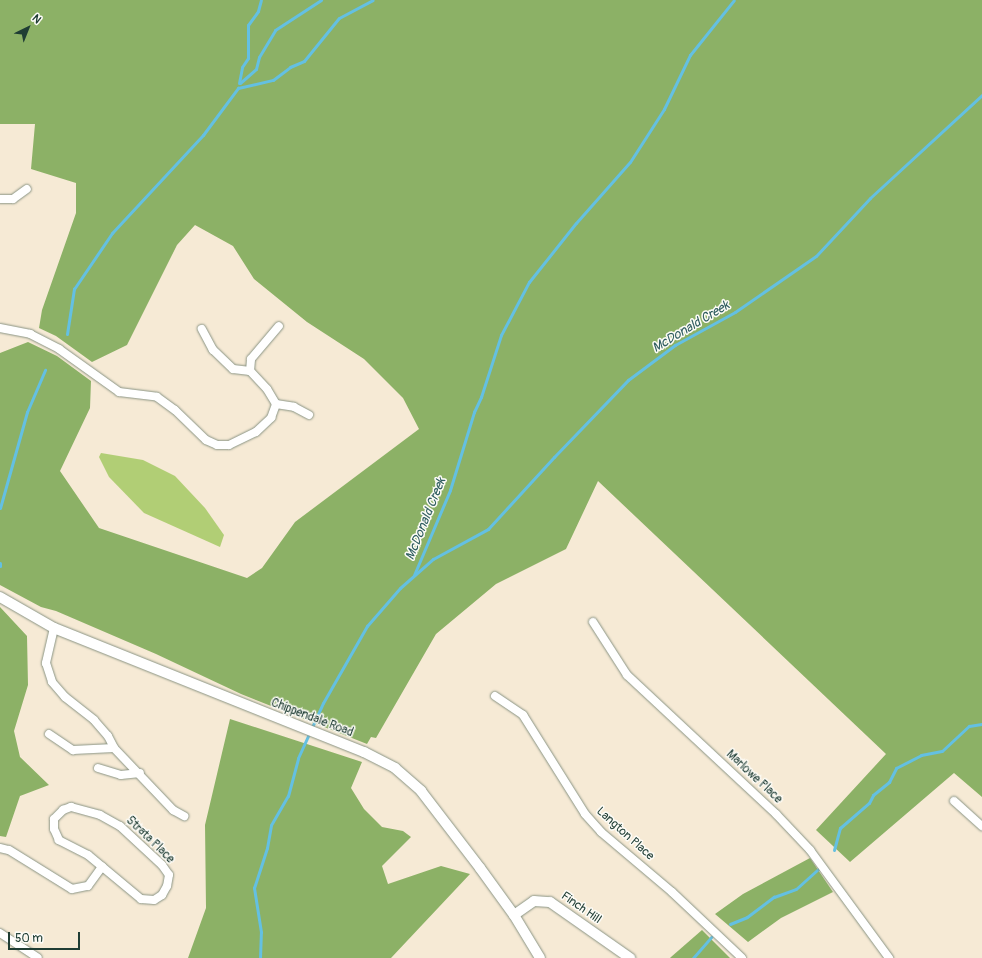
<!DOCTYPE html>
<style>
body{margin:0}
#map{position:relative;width:982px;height:958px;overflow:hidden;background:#f6ead5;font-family:Pangolin,sans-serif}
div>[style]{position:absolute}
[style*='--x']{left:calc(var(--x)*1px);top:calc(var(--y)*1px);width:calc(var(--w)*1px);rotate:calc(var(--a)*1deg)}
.green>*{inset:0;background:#b1ce75}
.forest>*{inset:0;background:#8cb166}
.stream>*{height:3px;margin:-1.5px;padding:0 1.5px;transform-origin:1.5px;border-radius:1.5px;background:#64c0e2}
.roads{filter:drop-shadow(0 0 1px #8a9484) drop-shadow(0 0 1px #8a9484)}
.minor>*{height:8px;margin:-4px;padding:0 4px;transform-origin:4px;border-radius:4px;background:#fff}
.tertiary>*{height:10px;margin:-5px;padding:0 5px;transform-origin:5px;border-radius:5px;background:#fff}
span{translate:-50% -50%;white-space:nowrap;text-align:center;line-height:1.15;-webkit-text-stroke:3px #fdfcf7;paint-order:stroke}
.street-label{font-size:12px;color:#1f3d34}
.water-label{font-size:13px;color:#305e60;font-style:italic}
.north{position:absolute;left:8px;top:8px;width:40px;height:40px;-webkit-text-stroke:3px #fdfcf7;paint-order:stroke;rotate:43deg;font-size:11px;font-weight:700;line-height:16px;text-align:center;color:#1f3d34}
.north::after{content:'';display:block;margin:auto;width:14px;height:18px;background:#1f3d34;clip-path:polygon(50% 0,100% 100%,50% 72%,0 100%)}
.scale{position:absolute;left:8px;top:932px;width:72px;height:18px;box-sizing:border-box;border:2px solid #1f3d34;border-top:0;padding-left:5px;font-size:12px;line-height:14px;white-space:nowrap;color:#1f3d34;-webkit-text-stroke:3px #fdfcf7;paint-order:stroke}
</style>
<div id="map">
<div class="green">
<div style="clip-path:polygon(101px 453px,143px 460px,175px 476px,205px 508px,224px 535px,220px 547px,144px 513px,109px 477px,99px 457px)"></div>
</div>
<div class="forest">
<div style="clip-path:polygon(0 0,982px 0,982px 797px,954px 773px,850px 862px,816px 830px,886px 754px,598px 481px,566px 549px,496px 584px,436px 634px,376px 738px,371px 737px,367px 744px,241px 694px,156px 654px,56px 611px,41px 607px,0 585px,0 353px,28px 342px,57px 356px,91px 381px,90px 408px,60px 471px,99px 528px,247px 578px,262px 568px,295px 522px,419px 429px,403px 398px,364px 359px,307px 322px,254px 279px,233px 246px,195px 225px,177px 245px,127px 345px,92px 362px,56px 336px,39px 328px,42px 310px,76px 213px,76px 183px,31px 169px,35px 124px,0 124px)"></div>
<div style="clip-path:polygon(0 607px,27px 636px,28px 685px,14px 731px,20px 757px,49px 785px,20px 796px,6px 837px,0 836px)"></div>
<div style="clip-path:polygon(230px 719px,362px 762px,351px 788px,364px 809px,382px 827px,403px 831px,411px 837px,382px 866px,388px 884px,441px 866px,470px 874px,391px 958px,188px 958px,206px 908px,205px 825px)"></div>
<div style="clip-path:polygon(810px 858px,833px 892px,781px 918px,748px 942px,715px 914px,743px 894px)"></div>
<div style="clip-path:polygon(702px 930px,730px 958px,670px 958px,671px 957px)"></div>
</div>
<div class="stream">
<div style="--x:239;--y:83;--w:16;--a:-79"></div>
<div style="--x:242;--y:67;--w:11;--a:-56"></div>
<div style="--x:248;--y:58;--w:33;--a:-90"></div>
<div style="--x:248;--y:25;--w:17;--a:-54"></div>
<div style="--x:258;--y:11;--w:11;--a:-75"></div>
<div style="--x:240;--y:83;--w:21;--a:-41"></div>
<div style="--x:256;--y:69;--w:12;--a:-76"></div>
<div style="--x:259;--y:57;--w:31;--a:-59"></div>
<div style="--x:275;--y:30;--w:55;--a:-33.1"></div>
<div style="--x:67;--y:334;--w:46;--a:-81.2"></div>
<div style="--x:74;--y:289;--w:68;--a:-55.8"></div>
<div style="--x:112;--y:233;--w:134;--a:-47.1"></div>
<div style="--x:203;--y:135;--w:59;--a:-53.3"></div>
<div style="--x:238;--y:88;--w:36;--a:-13"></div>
<div style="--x:273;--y:80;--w:21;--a:-37"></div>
<div style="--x:290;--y:67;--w:15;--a:-23"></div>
<div style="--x:304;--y:61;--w:55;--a:-50.9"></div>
<div style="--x:339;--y:18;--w:38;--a:-28"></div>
<div style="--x:0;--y:508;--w:100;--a:-74.3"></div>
<div style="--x:27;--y:412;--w:46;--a:-66.8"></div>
<div style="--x:0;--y:563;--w:3;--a:90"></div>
<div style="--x:414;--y:575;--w:92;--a:-67"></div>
<div style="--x:450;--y:490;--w:82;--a:-72.9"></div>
<div style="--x:474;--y:412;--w:17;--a:-65"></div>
<div style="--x:481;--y:397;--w:65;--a:-72.1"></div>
<div style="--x:501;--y:335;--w:60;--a:-62.2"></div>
<div style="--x:529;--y:282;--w:75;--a:-51.5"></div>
<div style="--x:576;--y:223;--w:81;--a:-48.5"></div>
<div style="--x:630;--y:162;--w:63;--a:-57.3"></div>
<div style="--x:664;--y:109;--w:60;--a:-64.3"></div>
<div style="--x:690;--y:55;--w:70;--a:-51.3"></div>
<div style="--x:834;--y:850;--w:23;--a:-75"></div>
<div style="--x:840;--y:828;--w:38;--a:-41"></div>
<div style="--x:869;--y:803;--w:9;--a:-63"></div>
<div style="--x:873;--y:795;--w:21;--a:-39"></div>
<div style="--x:889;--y:782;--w:16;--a:-63"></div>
<div style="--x:896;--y:768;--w:28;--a:-27"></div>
<div style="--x:921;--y:755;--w:21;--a:-11"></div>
<div style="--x:942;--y:751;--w:37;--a:-43"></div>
<div style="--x:969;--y:726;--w:13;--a:-9"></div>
<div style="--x:730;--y:924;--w:18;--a:-22"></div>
<div style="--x:747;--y:917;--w:34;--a:-37"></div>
<div style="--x:774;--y:897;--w:23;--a:-20"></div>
<div style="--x:796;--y:889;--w:31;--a:-42"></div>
<div style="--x:260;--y:958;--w:26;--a:-88"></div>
<div style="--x:261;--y:932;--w:45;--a:-99"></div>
<div style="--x:254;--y:888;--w:42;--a:-72"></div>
<div style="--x:267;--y:848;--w:23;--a:-80"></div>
<div style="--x:271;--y:825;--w:34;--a:-60"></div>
<div style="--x:288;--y:796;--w:39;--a:-75"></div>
<div style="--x:298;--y:758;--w:60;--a:-65.6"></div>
<div style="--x:323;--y:703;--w:89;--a:-60.3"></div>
<div style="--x:367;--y:626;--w:50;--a:-49"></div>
<div style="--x:400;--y:588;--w:44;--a:-41.3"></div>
<div style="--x:433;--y:559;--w:63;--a:-28.6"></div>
<div style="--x:488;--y:529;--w:98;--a:-47.5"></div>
<div style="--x:554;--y:457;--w:107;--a:-46.1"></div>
<div style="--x:628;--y:380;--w:59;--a:-36.7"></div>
<div style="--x:675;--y:345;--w:68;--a:-28.8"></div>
<div style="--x:735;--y:312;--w:98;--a:-34.7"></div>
<div style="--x:816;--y:256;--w:79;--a:-47"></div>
<div style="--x:870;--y:198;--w:152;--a:-42.6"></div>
<div style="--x:693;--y:958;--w:28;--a:-49"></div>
</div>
<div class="roads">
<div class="minor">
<div style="--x:0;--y:199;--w:13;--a:0"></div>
<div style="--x:13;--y:199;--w:17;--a:-36"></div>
<div style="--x:0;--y:328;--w:31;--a:11"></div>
<div style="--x:30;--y:334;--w:33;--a:27"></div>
<div style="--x:59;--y:349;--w:74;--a:35.6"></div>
<div style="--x:119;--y:392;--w:38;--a:7"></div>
<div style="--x:157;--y:397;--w:22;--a:36"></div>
<div style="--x:175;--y:410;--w:43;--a:44.1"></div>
<div style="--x:206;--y:440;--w:12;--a:24"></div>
<div style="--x:217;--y:445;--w:12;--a:0"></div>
<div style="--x:229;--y:445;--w:30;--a:-26"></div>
<div style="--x:256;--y:432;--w:21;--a:-43"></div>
<div style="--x:271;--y:418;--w:15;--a:-70"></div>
<div style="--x:276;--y:404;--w:17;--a:-121"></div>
<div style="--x:267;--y:389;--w:25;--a:-133"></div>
<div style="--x:250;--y:371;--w:17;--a:-173"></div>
<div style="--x:233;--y:369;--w:28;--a:-136"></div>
<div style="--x:213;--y:350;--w:24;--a:-118"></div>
<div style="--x:250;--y:371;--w:12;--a:-85"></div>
<div style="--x:251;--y:359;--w:43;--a:-49.7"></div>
<div style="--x:276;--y:404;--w:18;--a:9"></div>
<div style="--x:294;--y:407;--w:17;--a:28"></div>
<div style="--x:593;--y:622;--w:63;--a:57.3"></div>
<div style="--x:627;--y:675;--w:204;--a:43"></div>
<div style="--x:776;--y:814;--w:50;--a:46.6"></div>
<div style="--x:810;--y:850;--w:134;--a:53.8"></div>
<div style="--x:54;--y:628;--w:36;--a:103"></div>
<div style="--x:46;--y:663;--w:20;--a:72"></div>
<div style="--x:52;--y:682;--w:20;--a:49"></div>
<div style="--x:65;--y:697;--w:37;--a:38"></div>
<div style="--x:94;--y:720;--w:21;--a:49"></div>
<div style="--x:108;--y:736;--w:13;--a:63"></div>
<div style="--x:114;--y:748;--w:86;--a:46.4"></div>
<div style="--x:173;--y:810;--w:13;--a:29"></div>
<div style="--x:495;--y:696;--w:34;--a:34"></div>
<div style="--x:523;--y:715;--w:117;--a:57.9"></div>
<div style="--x:585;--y:814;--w:24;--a:48"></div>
<div style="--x:601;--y:832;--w:93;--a:40.2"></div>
<div style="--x:672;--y:892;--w:96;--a:43.3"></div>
<div style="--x:49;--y:734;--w:29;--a:34"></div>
<div style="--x:73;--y:750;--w:41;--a:-2.8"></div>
<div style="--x:98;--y:768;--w:24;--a:17"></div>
<div style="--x:121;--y:775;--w:19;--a:-6"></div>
<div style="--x:954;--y:801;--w:38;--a:42"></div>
<div style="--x:71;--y:807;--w:30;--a:15"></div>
<div style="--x:100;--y:815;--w:23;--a:29"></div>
<div style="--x:120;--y:826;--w:57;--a:42.9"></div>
<div style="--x:162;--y:865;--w:12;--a:55"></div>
<div style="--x:169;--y:875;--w:11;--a:100"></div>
<div style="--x:167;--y:886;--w:10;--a:119"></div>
<div style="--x:162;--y:895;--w:9;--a:148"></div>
<div style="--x:154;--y:900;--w:13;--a:-176"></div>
<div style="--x:141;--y:899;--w:69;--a:-140.3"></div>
<div style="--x:88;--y:855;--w:33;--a:-153"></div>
<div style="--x:59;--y:840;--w:12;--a:-114"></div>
<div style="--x:54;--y:829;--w:10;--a:-90"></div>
<div style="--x:54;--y:819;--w:13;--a:-45"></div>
<div style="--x:63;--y:810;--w:9;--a:-21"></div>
<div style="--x:0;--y:848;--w:9;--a:13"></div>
<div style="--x:9;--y:850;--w:74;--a:31.8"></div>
<div style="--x:72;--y:889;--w:16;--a:-11"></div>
<div style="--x:88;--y:886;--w:24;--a:-54"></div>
<div style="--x:0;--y:933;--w:45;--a:33.3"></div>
</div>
<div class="tertiary">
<div style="--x:0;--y:597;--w:62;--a:29.9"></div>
<div style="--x:54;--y:628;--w:334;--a:21.8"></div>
<div style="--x:364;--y:752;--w:35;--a:27"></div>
<div style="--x:395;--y:768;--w:35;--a:41"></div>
<div style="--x:421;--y:791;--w:97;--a:52.5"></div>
<div style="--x:480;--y:868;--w:58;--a:54.1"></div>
<div style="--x:514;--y:915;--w:50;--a:58.8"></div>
<div style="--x:514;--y:915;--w:24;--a:-35"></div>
<div style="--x:534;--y:901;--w:16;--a:4"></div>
<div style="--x:550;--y:902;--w:98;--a:35"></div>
</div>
</div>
<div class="street-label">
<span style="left:312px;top:718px;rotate:21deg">Chippendale Road</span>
<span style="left:754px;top:777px;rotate:43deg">Marlowe Place</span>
<span style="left:625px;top:834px;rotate:42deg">Langton Place</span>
<span style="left:150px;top:840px;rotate:44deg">Strata Place</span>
<span style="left:581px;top:908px;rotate:35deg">Finch Hill</span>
</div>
<div class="water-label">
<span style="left:691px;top:327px;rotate:-31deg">McDonald Creek</span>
<span style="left:426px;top:519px;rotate:-68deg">McDonald Creek</span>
</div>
<div class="north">N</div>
<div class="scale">50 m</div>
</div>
